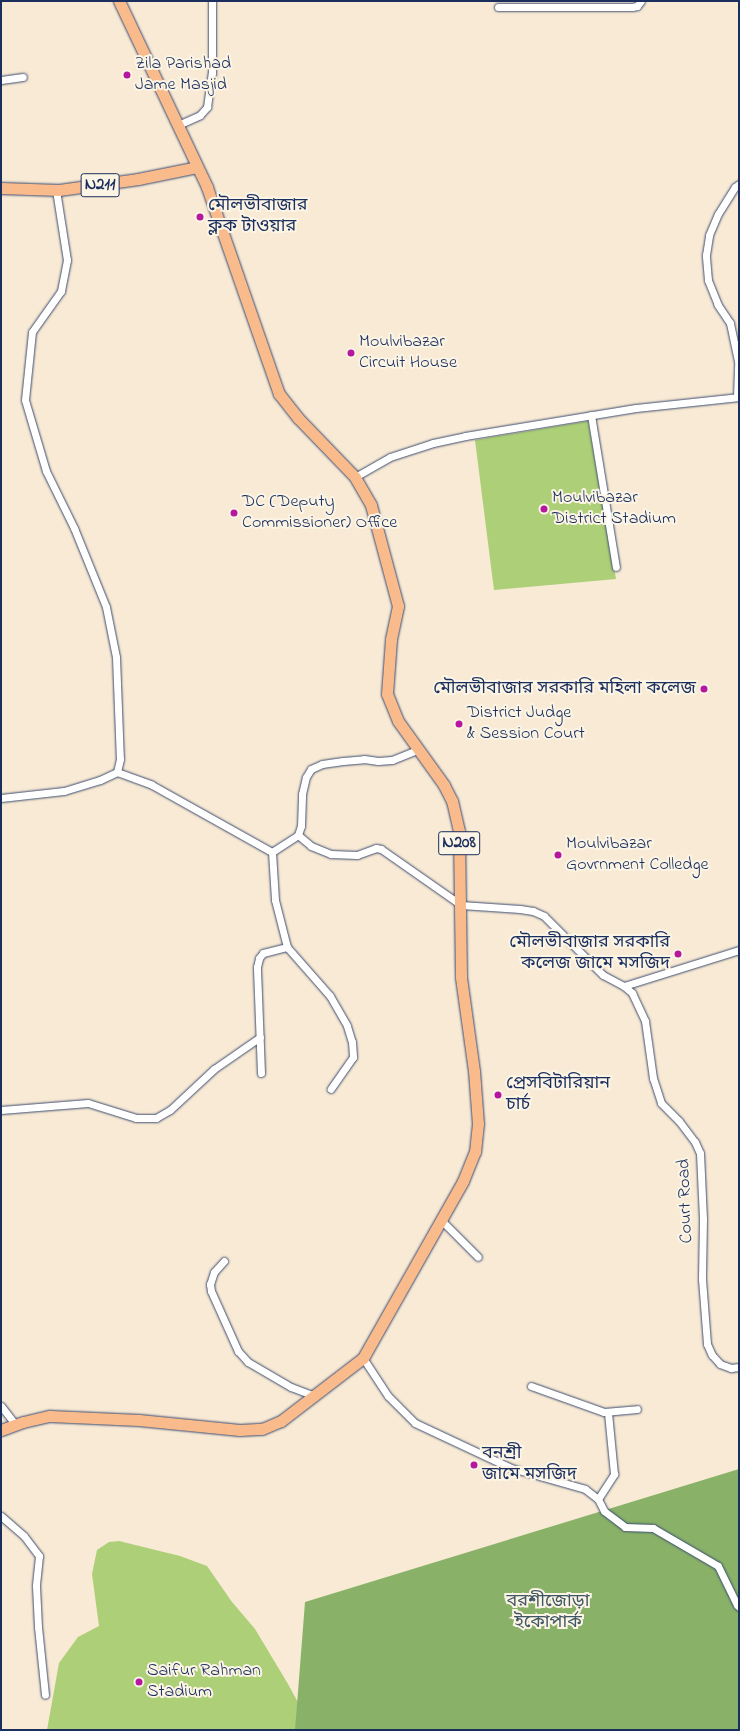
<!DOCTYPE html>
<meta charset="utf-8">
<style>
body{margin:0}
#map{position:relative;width:740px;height:1731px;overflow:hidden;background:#f8ead4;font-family:"Indie Flower","Noto Sans Bengali",sans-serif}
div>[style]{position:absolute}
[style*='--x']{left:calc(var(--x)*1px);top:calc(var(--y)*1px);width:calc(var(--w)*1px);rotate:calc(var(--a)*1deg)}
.green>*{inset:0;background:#accf77}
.forest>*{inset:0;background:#89b268}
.roads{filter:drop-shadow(0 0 1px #3c4b70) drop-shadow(0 0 1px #3c4b70)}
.minor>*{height:7px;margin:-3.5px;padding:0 3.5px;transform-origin:3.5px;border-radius:3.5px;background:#fff}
.highway>*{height:11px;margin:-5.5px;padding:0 5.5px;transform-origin:5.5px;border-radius:5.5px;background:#fabb8c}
.dots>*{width:11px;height:11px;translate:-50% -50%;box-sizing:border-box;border:2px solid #fcf5e5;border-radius:50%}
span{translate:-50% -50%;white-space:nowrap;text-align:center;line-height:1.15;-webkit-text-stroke:4px #fcf5e5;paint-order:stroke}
.shield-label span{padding:1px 3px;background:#fcf5e5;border:1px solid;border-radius:3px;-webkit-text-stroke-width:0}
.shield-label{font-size:17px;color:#1b2f5e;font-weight:700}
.poi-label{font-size:18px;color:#1b2f5e}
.left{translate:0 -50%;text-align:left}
.right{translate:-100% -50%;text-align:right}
.street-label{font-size:18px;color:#1b2f5e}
.park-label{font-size:18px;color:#3f5764}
.frame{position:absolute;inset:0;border:2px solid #1b2f5e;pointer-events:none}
</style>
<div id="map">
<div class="green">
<div style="clip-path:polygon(588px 421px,616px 579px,494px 590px,475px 440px)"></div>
<div style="clip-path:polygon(119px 1541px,180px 1556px,207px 1566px,232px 1602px,255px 1629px,288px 1684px,313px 1730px,47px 1730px,59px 1663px,78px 1637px,99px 1626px,92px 1574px,97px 1550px,109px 1542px)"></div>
</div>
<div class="forest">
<div style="clip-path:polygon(739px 1469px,739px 1730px,295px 1730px,305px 1602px)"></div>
</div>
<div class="roads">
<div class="minor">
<div style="--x:498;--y:7;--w:134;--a:0"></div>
<div style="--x:632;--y:7;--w:5;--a:-11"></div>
<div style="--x:637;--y:6;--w:6;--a:-51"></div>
<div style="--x:1;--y:80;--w:22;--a:-8"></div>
<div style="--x:178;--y:125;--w:24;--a:-24"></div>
<div style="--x:200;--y:115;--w:11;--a:-49"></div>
<div style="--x:207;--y:107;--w:34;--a:-82"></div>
<div style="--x:212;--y:73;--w:72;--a:-90"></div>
<div style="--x:56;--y:190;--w:71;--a:81.1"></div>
<div style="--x:67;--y:260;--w:32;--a:101"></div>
<div style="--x:61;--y:291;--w:50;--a:125.3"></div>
<div style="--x:32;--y:332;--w:68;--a:95.9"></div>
<div style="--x:25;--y:400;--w:74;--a:73.5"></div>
<div style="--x:46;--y:471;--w:64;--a:63.8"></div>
<div style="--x:74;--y:528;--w:85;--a:67.9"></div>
<div style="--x:106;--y:607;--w:51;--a:78.7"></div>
<div style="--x:116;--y:657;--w:102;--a:87.8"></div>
<div style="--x:120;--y:759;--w:13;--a:103"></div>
<div style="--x:117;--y:772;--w:37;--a:20"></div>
<div style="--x:152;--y:785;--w:137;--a:29.2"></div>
<div style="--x:272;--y:852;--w:48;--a:86.4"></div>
<div style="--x:275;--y:900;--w:49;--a:75.7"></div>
<div style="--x:287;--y:947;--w:65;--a:48.7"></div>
<div style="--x:330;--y:996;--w:34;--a:60"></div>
<div style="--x:347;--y:1026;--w:17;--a:73"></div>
<div style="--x:352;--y:1042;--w:15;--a:86"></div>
<div style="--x:353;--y:1057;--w:39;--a:125"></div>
<div style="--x:737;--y:397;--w:36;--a:-88"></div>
<div style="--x:738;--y:361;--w:39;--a:-102"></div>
<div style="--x:730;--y:323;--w:22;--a:-124"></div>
<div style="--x:718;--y:305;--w:27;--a:-112"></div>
<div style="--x:708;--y:280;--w:25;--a:-95"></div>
<div style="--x:706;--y:255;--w:20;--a:-81"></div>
<div style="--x:709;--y:235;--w:23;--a:-67"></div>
<div style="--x:718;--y:214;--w:32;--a:-58"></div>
<div style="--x:735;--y:187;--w:5;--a:-37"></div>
<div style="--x:591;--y:415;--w:154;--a:80.7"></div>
<div style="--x:355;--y:477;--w:40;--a:-29.7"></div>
<div style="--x:390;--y:457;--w:45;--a:-18"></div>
<div style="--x:433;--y:443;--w:33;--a:-12"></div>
<div style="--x:465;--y:436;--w:173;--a:-9.3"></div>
<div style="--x:636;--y:408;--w:104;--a:-6.1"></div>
<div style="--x:1;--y:798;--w:63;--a:-6.3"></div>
<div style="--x:64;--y:791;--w:38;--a:-17"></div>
<div style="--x:100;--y:780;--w:19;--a:-25"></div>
<div style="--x:298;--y:835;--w:17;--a:40"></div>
<div style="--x:311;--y:846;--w:22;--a:22"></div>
<div style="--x:331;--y:854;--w:26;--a:2"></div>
<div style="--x:357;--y:855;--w:20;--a:-20"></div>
<div style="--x:376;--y:848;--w:5;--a:11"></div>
<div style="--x:381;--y:849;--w:98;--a:35"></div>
<div style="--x:461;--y:905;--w:59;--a:3.9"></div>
<div style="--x:520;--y:909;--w:13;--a:9"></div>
<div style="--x:533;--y:911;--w:12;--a:24"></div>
<div style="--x:544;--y:916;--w:83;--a:45"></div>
<div style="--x:603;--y:975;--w:24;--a:28"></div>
<div style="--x:624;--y:986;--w:11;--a:41"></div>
<div style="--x:632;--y:993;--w:31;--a:65"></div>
<div style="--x:645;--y:1021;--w:58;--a:82"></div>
<div style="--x:653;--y:1078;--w:26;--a:72"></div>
<div style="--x:661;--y:1103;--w:25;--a:45"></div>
<div style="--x:679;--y:1121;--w:26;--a:53"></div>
<div style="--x:695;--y:1142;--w:12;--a:66"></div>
<div style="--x:700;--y:1153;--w:66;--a:87.4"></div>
<div style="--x:703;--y:1219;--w:60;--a:91"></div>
<div style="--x:702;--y:1279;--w:65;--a:85.6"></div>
<div style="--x:707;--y:1344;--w:12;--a:66"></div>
<div style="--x:712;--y:1355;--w:12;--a:48"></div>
<div style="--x:720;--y:1364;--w:12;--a:20"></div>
<div style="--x:731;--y:1368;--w:8;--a:-7"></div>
<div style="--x:272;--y:852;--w:31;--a:-33"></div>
<div style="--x:298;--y:835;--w:9;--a:-72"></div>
<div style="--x:301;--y:826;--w:32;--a:-88"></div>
<div style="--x:302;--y:794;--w:17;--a:-77"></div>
<div style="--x:306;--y:777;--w:9;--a:-58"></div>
<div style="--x:311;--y:769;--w:12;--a:-24"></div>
<div style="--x:322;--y:764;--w:21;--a:-8"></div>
<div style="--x:343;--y:761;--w:21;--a:-5"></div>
<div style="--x:364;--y:759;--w:14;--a:8"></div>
<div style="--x:378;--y:761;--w:14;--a:-4"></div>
<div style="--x:392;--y:760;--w:27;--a:-22"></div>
<div style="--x:624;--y:986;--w:121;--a:-17.4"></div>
<div style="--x:261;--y:1073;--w:106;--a:-92.2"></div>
<div style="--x:257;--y:967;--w:9;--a:-77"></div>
<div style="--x:259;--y:958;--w:6;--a:-51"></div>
<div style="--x:263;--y:953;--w:25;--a:-14"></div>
<div style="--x:1;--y:1110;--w:87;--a:-4.6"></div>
<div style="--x:88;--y:1103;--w:50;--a:17.4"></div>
<div style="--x:136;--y:1118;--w:20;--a:0"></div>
<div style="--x:156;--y:1118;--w:16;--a:-30"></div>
<div style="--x:170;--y:1110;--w:60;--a:-43"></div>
<div style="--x:214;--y:1069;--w:56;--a:-34.8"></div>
<div style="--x:441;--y:1220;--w:52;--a:45"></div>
<div style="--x:224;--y:1261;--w:15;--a:132"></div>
<div style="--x:214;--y:1272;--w:13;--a:108"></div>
<div style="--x:210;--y:1284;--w:7;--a:82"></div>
<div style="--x:211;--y:1291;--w:66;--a:65.8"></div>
<div style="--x:238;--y:1351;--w:15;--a:48"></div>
<div style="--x:248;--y:1362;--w:50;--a:30.2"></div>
<div style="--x:291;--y:1387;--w:26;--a:21"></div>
<div style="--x:363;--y:1358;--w:45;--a:56.7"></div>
<div style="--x:388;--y:1396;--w:38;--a:45"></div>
<div style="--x:415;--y:1423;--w:106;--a:25.1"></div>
<div style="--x:511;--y:1468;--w:77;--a:15.8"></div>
<div style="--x:585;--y:1489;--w:16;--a:38"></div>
<div style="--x:598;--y:1499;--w:13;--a:63"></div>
<div style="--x:604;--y:1511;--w:26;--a:37"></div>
<div style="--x:625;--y:1527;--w:28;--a:2"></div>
<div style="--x:653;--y:1528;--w:75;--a:30.3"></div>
<div style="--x:718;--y:1566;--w:43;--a:64"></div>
<div style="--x:737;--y:1605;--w:3;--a:45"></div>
<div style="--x:531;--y:1386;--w:77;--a:19.6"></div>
<div style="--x:604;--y:1412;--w:33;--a:-5"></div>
<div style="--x:1;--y:1406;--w:23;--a:52"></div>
<div style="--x:598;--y:1499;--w:30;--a:-57"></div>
<div style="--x:614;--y:1474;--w:61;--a:-95.6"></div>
<div style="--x:1;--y:1516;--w:30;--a:41"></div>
<div style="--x:24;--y:1536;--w:25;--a:53"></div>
<div style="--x:39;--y:1556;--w:30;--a:96"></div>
<div style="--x:36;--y:1586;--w:41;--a:87.2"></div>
<div style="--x:38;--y:1627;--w:68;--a:84.1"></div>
</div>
<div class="highway">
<div style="--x:1;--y:188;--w:58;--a:2"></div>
<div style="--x:59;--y:190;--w:80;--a:-7.9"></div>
<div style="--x:138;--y:179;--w:60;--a:-11.5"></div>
<div style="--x:1;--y:1430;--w:23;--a:-20"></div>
<div style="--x:23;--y:1422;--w:28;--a:-13"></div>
<div style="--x:50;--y:1416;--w:89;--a:2.6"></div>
<div style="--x:139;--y:1420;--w:101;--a:5.7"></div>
<div style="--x:240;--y:1430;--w:22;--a:-3"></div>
<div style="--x:262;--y:1429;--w:21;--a:-23"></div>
<div style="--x:281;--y:1421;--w:103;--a:-37.5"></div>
<div style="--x:363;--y:1358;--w:203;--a:-60.5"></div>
<div style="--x:463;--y:1181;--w:31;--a:-68"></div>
<div style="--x:475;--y:1152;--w:28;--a:-84"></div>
<div style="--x:478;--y:1124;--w:53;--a:-94.3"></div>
<div style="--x:474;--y:1071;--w:95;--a:-97.9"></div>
<div style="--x:461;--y:977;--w:146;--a:-90.8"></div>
<div style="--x:459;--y:831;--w:31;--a:-103"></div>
<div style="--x:452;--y:801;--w:18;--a:-117"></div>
<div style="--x:444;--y:785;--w:79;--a:-125.7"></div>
<div style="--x:398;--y:721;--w:29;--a:-112"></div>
<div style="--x:387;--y:694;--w:55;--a:-85.8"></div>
<div style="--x:391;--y:639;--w:34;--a:-78"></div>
<div style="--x:398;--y:606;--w:105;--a:-105"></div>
<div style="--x:371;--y:505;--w:32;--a:-120"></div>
<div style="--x:355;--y:477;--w:82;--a:-134"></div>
<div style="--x:298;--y:418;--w:31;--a:-128"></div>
<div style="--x:279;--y:394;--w:219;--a:-109.2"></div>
<div style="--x:207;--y:187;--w:206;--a:-115.3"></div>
</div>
</div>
<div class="dots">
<div style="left:127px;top:75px;background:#b5179e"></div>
<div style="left:200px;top:217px;background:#b5179e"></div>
<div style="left:351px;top:353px;background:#b5179e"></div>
<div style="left:544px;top:509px;background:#b5179e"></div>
<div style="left:234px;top:513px;background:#b5179e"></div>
<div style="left:704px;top:689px;background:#b5179e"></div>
<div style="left:459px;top:724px;background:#b5179e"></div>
<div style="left:558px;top:855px;background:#b5179e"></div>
<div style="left:678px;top:954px;background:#b5179e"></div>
<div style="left:498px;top:1095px;background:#b5179e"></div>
<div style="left:474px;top:1465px;background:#b5179e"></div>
<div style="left:139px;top:1682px;background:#b5179e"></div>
</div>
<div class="shield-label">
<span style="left:100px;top:185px">N211</span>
<span style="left:459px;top:843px">N208</span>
</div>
<div class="poi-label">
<span class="left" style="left:135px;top:75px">Zila Parishad<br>Jame Masjid</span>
<span class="left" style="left:208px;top:217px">মৌলভীবাজার<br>ক্লক টাওয়ার</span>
<span class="left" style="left:359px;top:353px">Moulvibazar<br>Circuit House</span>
<span class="left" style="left:552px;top:509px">Moulvibazar<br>District Stadium</span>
<span class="left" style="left:242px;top:513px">DC (Deputy<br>Commissioner) Office</span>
<span class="right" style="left:696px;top:689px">মৌলভীবাজার সরকারি মহিলা কলেজ</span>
<span class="left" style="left:467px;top:724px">District Judge<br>&amp; Session Court</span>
<span class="left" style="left:566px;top:855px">Moulvibazar<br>Govrnment Colledge</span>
<span class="right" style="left:670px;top:954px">মৌলভীবাজার সরকারি<br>কলেজ জামে মসজিদ</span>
<span class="left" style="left:506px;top:1095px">প্রেসবিটারিয়ান<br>চার্চ</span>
<span class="left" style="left:482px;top:1465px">বনশ্রী<br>জামে মসজিদ</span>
<span class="left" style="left:147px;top:1682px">Saifur Rahman<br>Stadium</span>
</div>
<div class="street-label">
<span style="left:686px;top:1201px;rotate:-92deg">Court Road</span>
</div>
<div class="park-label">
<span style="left:548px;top:1613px">বরশীজোড়া<br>ইকোপার্ক</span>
</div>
<div class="frame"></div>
</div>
